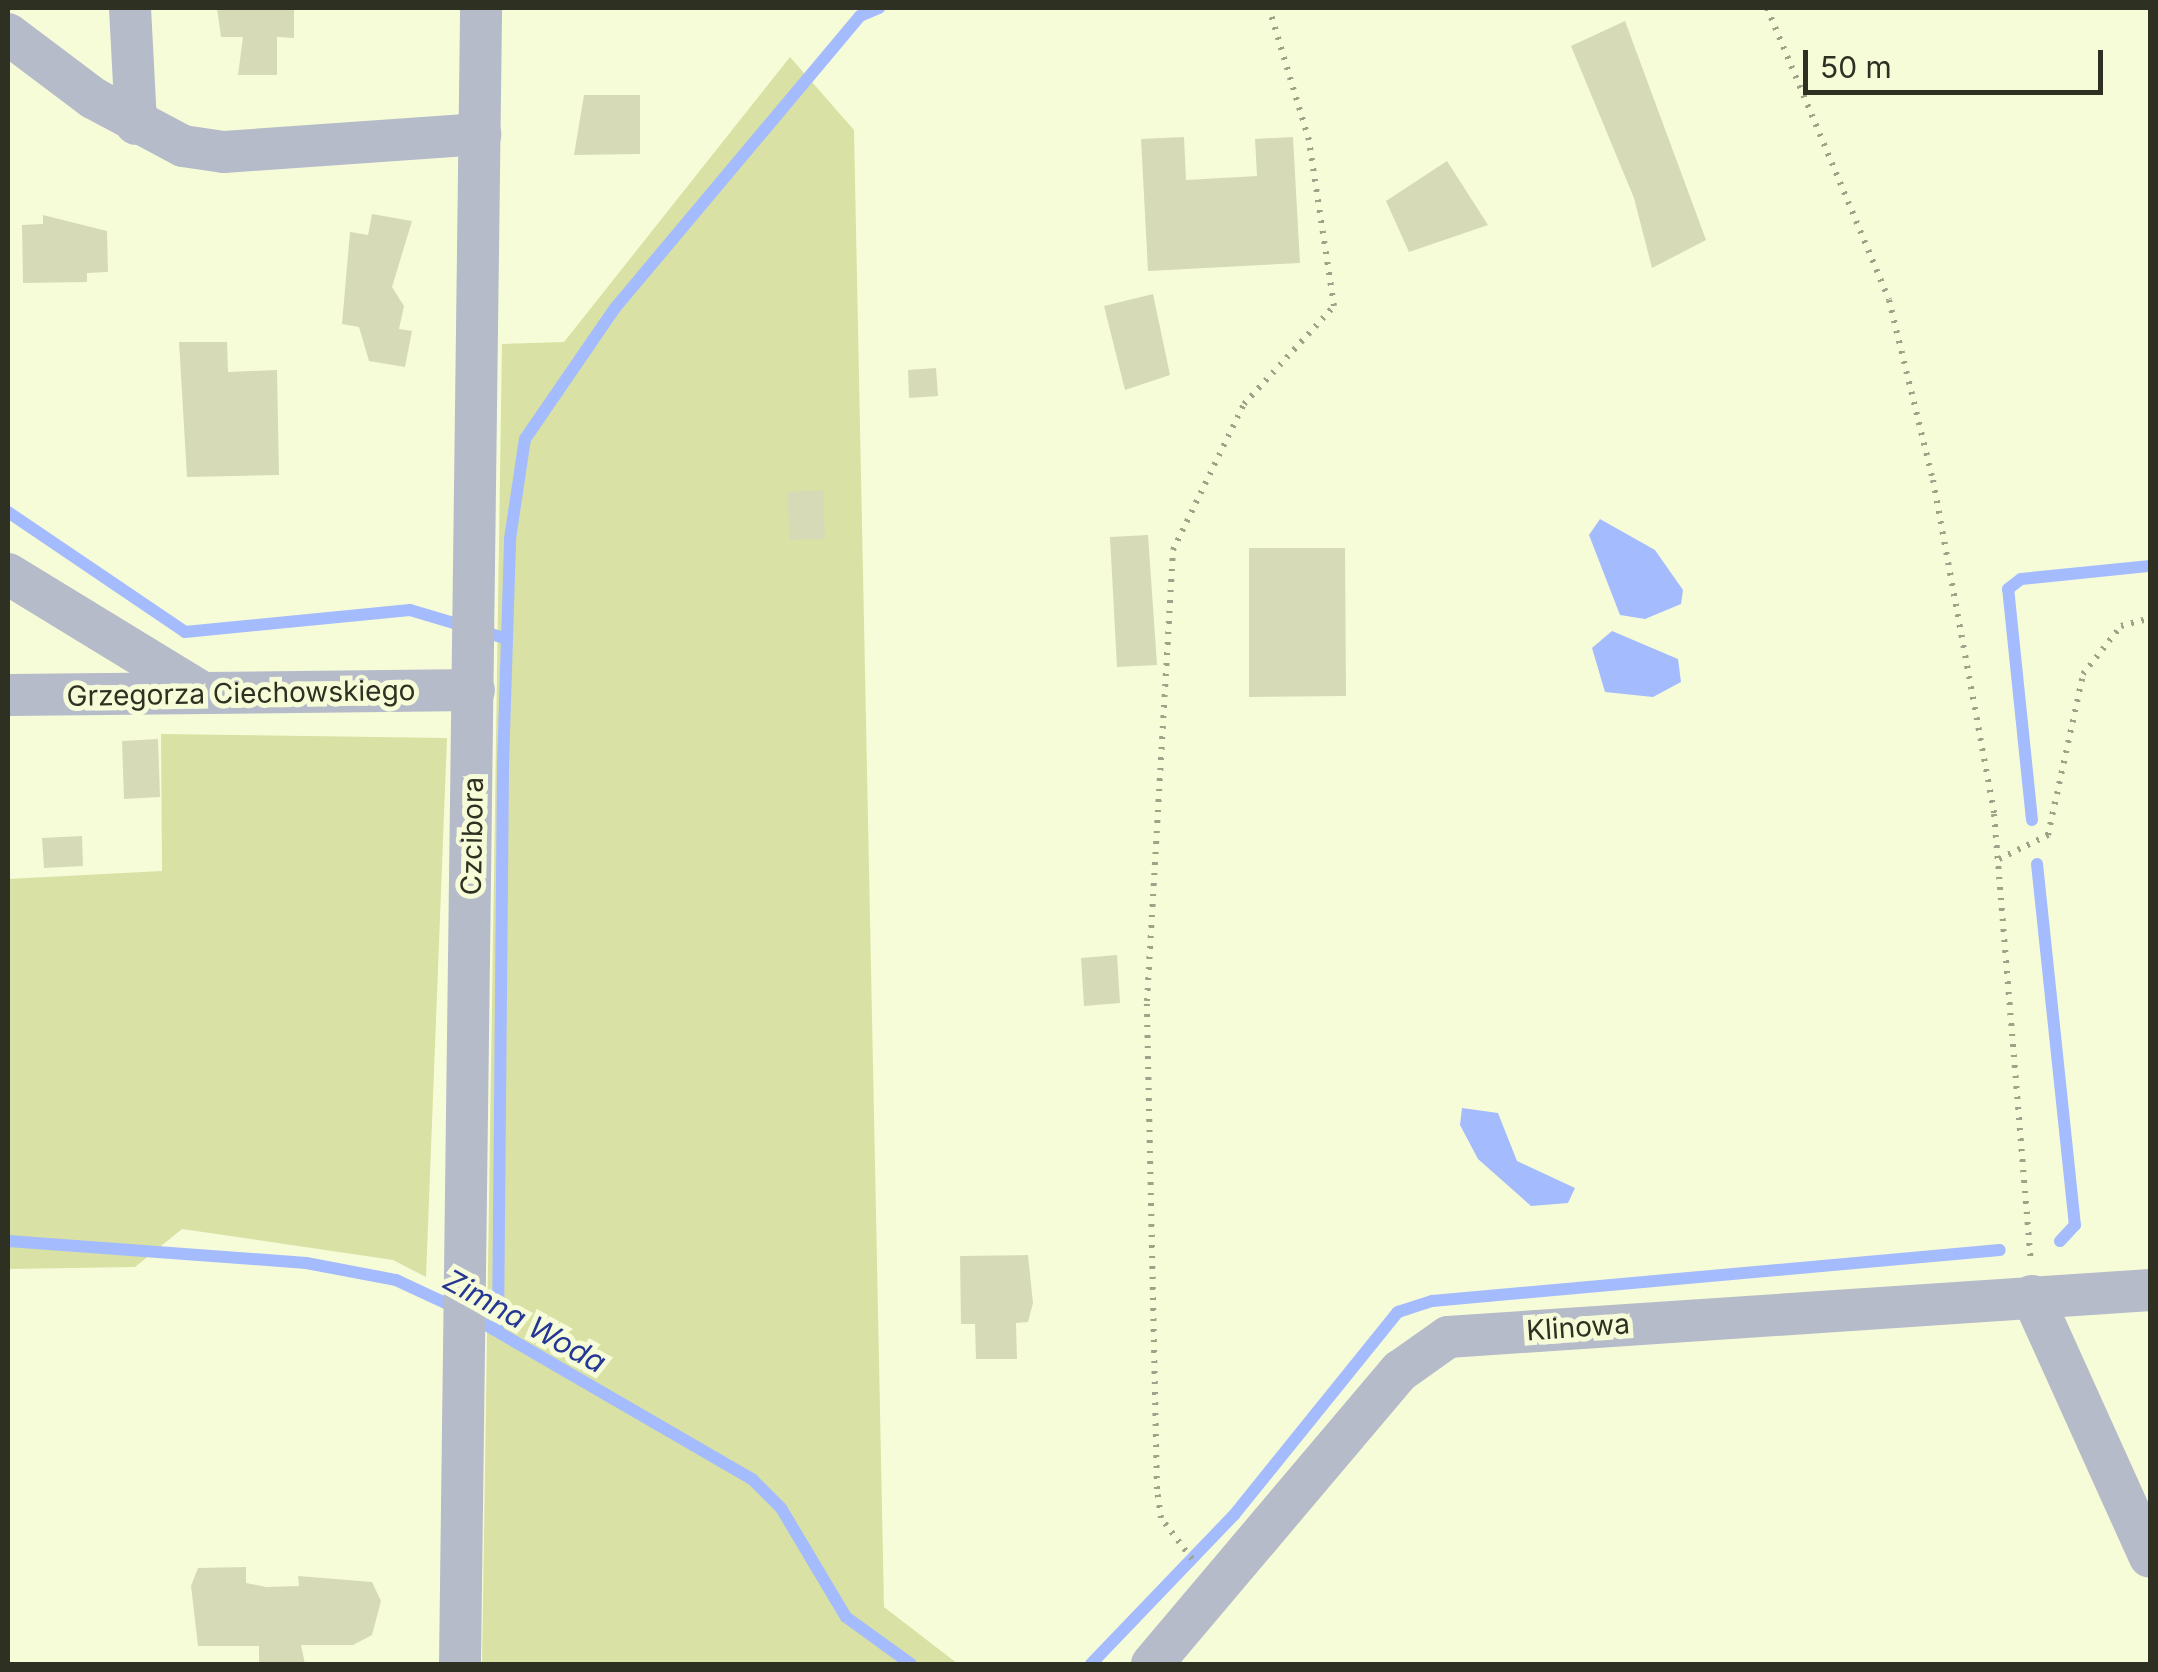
<!DOCTYPE html>
<style>
body{margin:0}
#map{position:relative;width:2158px;height:1672px;overflow:hidden;background:#f7fcd8;font-family:Inter,sans-serif}
div>[style]{position:absolute}
[style*='--x']{left:calc(var(--x)*1px);top:calc(var(--y)*1px);width:calc(var(--w)*1px);rotate:calc(var(--a)*1deg)}
.green>*{inset:0;background:#dae1a4}
.water>*{inset:0;background:#a4bbfe}
.stream>*{height:12px;margin:-6px;padding:0 6px;transform-origin:6px;border-radius:6px;background:#a4bbfe}
.building>*{inset:0;background:#d6dab7}
.path>*{height:6px;margin-top:-3px;transform-origin:0;background:repeating-linear-gradient(90deg,#9ea288 0 2.5px,transparent 0 10.5px)}
.minor>*{height:42px;margin:-21px;padding:0 21px;transform-origin:21px;border-radius:21px;background:#b5bbc9}
span{translate:-50% -50%;white-space:nowrap;text-align:center;line-height:1.15;-webkit-text-stroke:10px #f7fcd8;paint-order:stroke}
.street-label{font-size:28px;color:#2e3022}
.water-label{font-size:30px;color:#253794;font-style:italic}
.frame{position:absolute;inset:0;border:10px solid #2e3022;pointer-events:none}
.scale{position:absolute;left:1803px;top:50px;width:300px;height:45px;box-sizing:border-box;border:5px solid #2e3022;border-top:0;padding-left:12px;font-size:30px;line-height:35px;white-space:nowrap;color:#2e3022;-webkit-text-stroke:8px #f7fcd8;paint-order:stroke}
</style>
<div id="map">
<div class="green">
<div style="clip-path:polygon(790px 57px,854px 130px,884px 1607px,958px 1664px,482px 1664px,502px 344px,564px 342px)"></div>
<div style="clip-path:polygon(161px 734px,447px 738px,426px 1277px,393px 1260px,182px 1229px,135px 1267px,8px 1269px,8px 879px,162px 871px)"></div>
</div>
<div class="water">
<div style="clip-path:polygon(1600px 519px,1655px 550px,1683px 590px,1681px 604px,1645px 619px,1620px 615px,1589px 535px)"></div>
<div style="clip-path:polygon(1612px 631px,1678px 659px,1681px 682px,1653px 697px,1605px 692px,1592px 648px)"></div>
<div style="clip-path:polygon(1462px 1108px,1498px 1113px,1517px 1161px,1575px 1188px,1568px 1203px,1531px 1206px,1478px 1159px,1460px 1125px)"></div>
</div>
<div class="stream">
<div style="--x:8;--y:512;--w:214;--a:34.1"></div>
<div style="--x:185;--y:632;--w:226;--a:-5.6"></div>
<div style="--x:410;--y:610;--w:101;--a:16.6"></div>
<div style="--x:2032;--y:820;--w:232;--a:-95.9"></div>
<div style="--x:2008;--y:589;--w:16;--a:-38"></div>
<div style="--x:2021;--y:579;--w:130;--a:-5.8"></div>
<div style="--x:2037;--y:864;--w:363;--a:84"></div>
<div style="--x:2075;--y:1225;--w:22;--a:133"></div>
<div style="--x:8;--y:1241;--w:299;--a:4.2"></div>
<div style="--x:306;--y:1263;--w:92;--a:10.7"></div>
<div style="--x:396;--y:1280;--w:66;--a:25"></div>
<div style="--x:474;--y:1318;--w:321;--a:30.1"></div>
<div style="--x:752;--y:1479;--w:41;--a:45"></div>
<div style="--x:781;--y:1508;--w:127;--a:59.2"></div>
<div style="--x:846;--y:1617;--w:80;--a:35.9"></div>
<div style="--x:498;--y:1331;--w:565;--a:-89.49"></div>
<div style="--x:503;--y:766;--w:227;--a:-88.2"></div>
<div style="--x:510;--y:539;--w:101;--a:-81.5"></div>
<div style="--x:525;--y:439;--w:159;--a:-55.5"></div>
<div style="--x:615;--y:308;--w:381;--a:-50"></div>
<div style="--x:860;--y:16;--w:21;--a:-23"></div>
<div style="--x:1091;--y:1664;--w:207;--a:-46.2"></div>
<div style="--x:1234;--y:1515;--w:261;--a:-51.1"></div>
<div style="--x:1398;--y:1312;--w:36;--a:-18"></div>
<div style="--x:1432;--y:1301;--w:570;--a:-5.13"></div>
</div>
<div class="building">
<div style="clip-path:polygon(217px 8px,294px 8px,294px 38px,277px 37px,277px 75px,238px 75px,243px 37px,221px 37px)"></div>
<div style="clip-path:polygon(1625px 21px,1706px 240px,1652px 268px,1634px 198px,1571px 46px)"></div>
<div style="clip-path:polygon(584px 95px,640px 95px,640px 154px,574px 155px)"></div>
<div style="clip-path:polygon(1184px 137px,1186px 180px,1257px 176px,1255px 139px,1293px 137px,1300px 263px,1148px 271px,1141px 139px)"></div>
<div style="clip-path:polygon(1447px 161px,1488px 225px,1409px 252px,1386px 201px)"></div>
<div style="clip-path:polygon(372px 214px,412px 221px,392px 287px,404px 306px,399px 329px,412px 331px,405px 367px,369px 361px,359px 327px,342px 324px,350px 232px,368px 235px)"></div>
<div style="clip-path:polygon(43px 215px,107px 231px,108px 272px,87px 273px,87px 282px,23px 283px,22px 225px,43px 224px)"></div>
<div style="clip-path:polygon(1153px 294px,1170px 375px,1125px 390px,1104px 306px)"></div>
<div style="clip-path:polygon(179px 342px,227px 342px,228px 372px,277px 370px,279px 475px,187px 477px)"></div>
<div style="clip-path:polygon(936px 368px,938px 396px,909px 398px,908px 370px)"></div>
<div style="clip-path:polygon(823px 490px,825px 539px,790px 540px,787px 492px)"></div>
<div style="clip-path:polygon(1148px 535px,1157px 665px,1117px 667px,1110px 537px)"></div>
<div style="clip-path:polygon(1249px 548px,1345px 548px,1346px 696px,1249px 697px)"></div>
<div style="clip-path:polygon(158px 739px,160px 797px,124px 799px,122px 741px)"></div>
<div style="clip-path:polygon(82px 836px,83px 866px,44px 868px,42px 838px)"></div>
<div style="clip-path:polygon(1117px 955px,1120px 1003px,1084px 1006px,1081px 958px)"></div>
<div style="clip-path:polygon(1028px 1255px,1033px 1303px,1028px 1322px,1016px 1323px,1017px 1359px,976px 1359px,975px 1324px,961px 1324px,960px 1256px)"></div>
<div style="clip-path:polygon(246px 1567px,246px 1583px,266px 1587px,299px 1586px,298px 1576px,372px 1582px,381px 1601px,372px 1635px,353px 1645px,301px 1645px,305px 1664px,259px 1664px,259px 1646px,198px 1646px,191px 1586px,198px 1568px)"></div>
</div>
<div class="path">
<div style="--x:1767;--y:8;--w:316;--a:67.3"></div>
<div style="--x:1889;--y:300;--w:185;--a:76.3"></div>
<div style="--x:1933;--y:480;--w:340;--a:79.6"></div>
<div style="--x:1994;--y:814;--w:448;--a:85.3"></div>
<div style="--x:1999;--y:859;--w:55;--a:-26.1"></div>
<div style="--x:2048;--y:835;--w:165;--a:-77.7"></div>
<div style="--x:2083;--y:674;--w:61;--a:-51.6"></div>
<div style="--x:2121;--y:626;--w:30;--a:-15"></div>
<div style="--x:1192;--y:1559;--w:51;--a:-127.1"></div>
<div style="--x:1161;--y:1518;--w:29;--a:-98"></div>
<div style="--x:1157;--y:1489;--w:488;--a:-91.2"></div>
<div style="--x:1147;--y:1001;--w:452;--a:-86.7"></div>
<div style="--x:1173;--y:550;--w:162;--a:-64.1"></div>
<div style="--x:1244;--y:404;--w:133;--a:-47.4"></div>
<div style="--x:1334;--y:306;--w:168;--a:-98.6"></div>
<div style="--x:1309;--y:140;--w:138;--a:-106.9"></div>
</div>
<div class="minor">
<div style="--x:130;--y:8;--w:116;--a:87"></div>
<div style="--x:8;--y:34;--w:106;--a:37"></div>
<div style="--x:93;--y:98;--w:102;--a:28.1"></div>
<div style="--x:183;--y:146;--w:41;--a:8.3"></div>
<div style="--x:224;--y:152;--w:257;--a:-4"></div>
<div style="--x:8;--y:574;--w:225;--a:31.4"></div>
<div style="--x:8;--y:695;--w:466;--a:-0.6"></div>
<div style="--x:2032;--y:1296;--w:286;--a:65.7"></div>
<div style="--x:460;--y:1664;--w:1656;--a:-89.27"></div>
<div style="--x:1152;--y:1664;--w:384;--a:-49.8"></div>
<div style="--x:1400;--y:1371;--w:59;--a:-35.3"></div>
<div style="--x:1448;--y:1337;--w:704;--a:-3.83"></div>
</div>
<div class="street-label">
<span style="left:241px;top:693px;rotate:-1deg">Grzegorza Ciechowskiego</span>
<span style="left:472px;top:836px;rotate:-89deg">Czcibora</span>
<span style="left:1578px;top:1327px;rotate:-4deg">Klinowa</span>
</div>
<div class="water-label">
<span style="left:525px;top:1321px;rotate:29deg">Zimna Woda</span>
</div>
<div class="frame"></div>
<div class="scale">50 m</div>
</div>
